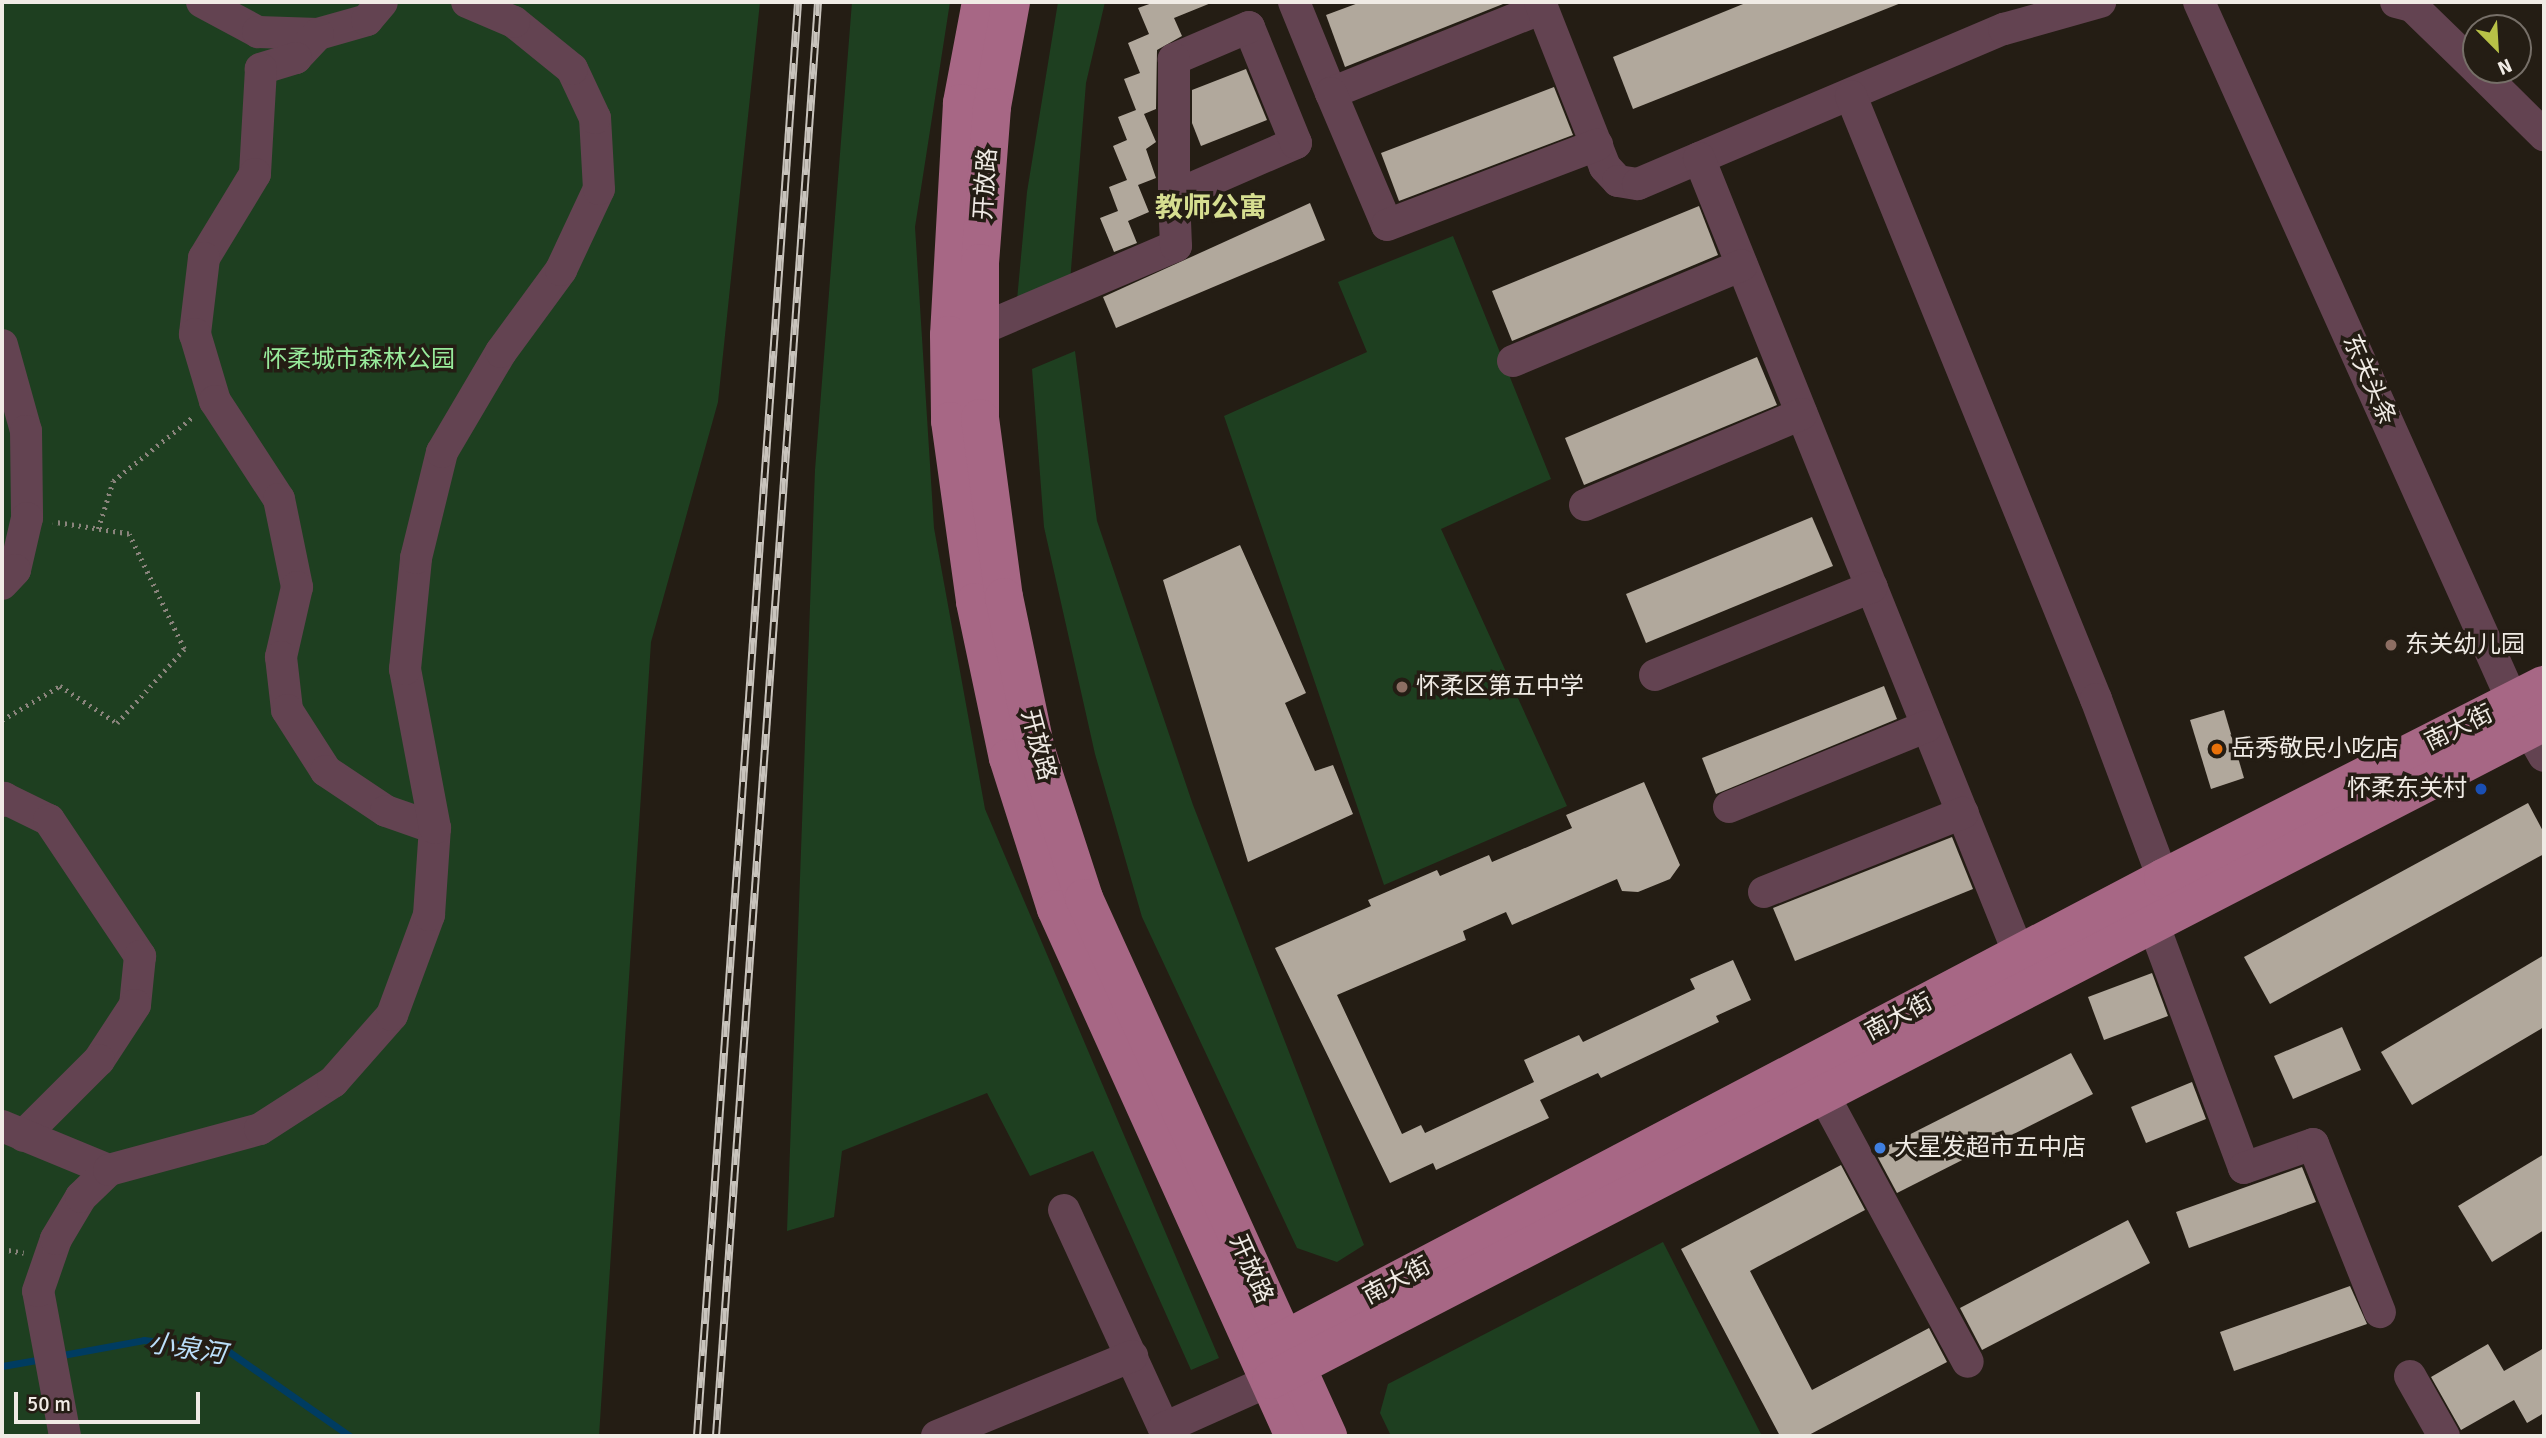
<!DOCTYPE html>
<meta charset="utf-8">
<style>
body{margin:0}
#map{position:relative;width:2546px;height:1438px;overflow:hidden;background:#241d14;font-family:Signika,"Noto Sans SC",sans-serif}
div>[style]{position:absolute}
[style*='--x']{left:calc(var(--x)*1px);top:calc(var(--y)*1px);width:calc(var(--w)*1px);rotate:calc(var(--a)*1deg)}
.green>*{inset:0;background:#1e3f20}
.stream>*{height:7px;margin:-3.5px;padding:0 3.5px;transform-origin:3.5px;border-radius:3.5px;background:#003c61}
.building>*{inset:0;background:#b1a89c}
.path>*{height:4.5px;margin-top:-2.25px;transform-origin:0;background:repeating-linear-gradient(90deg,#8a847c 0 2px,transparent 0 7px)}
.minor>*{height:32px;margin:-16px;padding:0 16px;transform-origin:16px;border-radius:16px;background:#634351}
.major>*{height:38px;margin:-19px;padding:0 19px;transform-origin:19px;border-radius:19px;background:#a76785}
.rail>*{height:8px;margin-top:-4px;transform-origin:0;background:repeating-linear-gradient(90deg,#241d14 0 16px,#c8c3bc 0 32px);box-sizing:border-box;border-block:2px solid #c8c3bc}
.dots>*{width:19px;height:19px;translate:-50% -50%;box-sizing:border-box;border:4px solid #241d14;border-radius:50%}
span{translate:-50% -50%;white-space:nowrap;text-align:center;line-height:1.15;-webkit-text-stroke:7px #241d14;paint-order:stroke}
.street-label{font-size:24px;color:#f0ebe5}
.park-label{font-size:24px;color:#98eb9b}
.poi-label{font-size:24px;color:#f0ebe5}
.left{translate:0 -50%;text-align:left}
.right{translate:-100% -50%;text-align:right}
.water-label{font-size:26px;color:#bbdffb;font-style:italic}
.quarter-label{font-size:28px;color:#d6de90;font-weight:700}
.frame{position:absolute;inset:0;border:4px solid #f0ebe5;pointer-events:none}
.north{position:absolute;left:2462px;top:14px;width:70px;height:70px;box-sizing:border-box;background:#241d14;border:2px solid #766f68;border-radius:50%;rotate:156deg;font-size:19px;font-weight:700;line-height:28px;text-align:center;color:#f0ebe5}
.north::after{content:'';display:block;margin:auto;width:24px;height:32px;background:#b8c147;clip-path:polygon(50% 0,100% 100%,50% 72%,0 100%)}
.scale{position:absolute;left:14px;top:1392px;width:186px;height:32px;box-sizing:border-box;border:4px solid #f0ebe5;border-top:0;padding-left:9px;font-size:21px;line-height:24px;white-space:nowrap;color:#f0ebe5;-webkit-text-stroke:5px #241d14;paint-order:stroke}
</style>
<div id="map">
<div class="green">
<div style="clip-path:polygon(2px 2px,760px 2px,718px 402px,651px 642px,599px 1436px,2px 1436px)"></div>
<div style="clip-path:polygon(852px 2px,950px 2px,915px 227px,934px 528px,985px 809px,1219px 1358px,1191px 1370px,1093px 1151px,1030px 1176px,987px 1093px,842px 1151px,834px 1217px,787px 1231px,815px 470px)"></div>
<div style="clip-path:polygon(1058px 2px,1105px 2px,1086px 83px,1070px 282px,1017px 300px,1027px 192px)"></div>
<div style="clip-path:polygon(1453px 236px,1551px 479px,1441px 529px,1567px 806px,1384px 885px,1224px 416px,1367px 352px,1338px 282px)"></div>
<div style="clip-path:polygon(1075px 351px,1097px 521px,1193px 805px,1364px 1245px,1337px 1262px,1297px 1248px,1142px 917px,1095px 754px,1044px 527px,1032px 369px)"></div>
<div style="clip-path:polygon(1663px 1242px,1762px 1436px,1391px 1436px,1380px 1413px,1388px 1384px)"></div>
</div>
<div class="stream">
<div style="--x:57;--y:1356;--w:88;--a:-10.4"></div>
<div style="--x:144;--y:1340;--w:85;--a:7.5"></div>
<div style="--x:228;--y:1351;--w:149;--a:34.9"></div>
<div style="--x:2;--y:1366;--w:41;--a:-9.9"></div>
</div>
<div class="building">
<div style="clip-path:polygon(1155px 2px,1211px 3px,1174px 18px,1182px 36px,1157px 50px,1156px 109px,1144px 114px,1156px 142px,1146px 149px,1156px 178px,1138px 185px,1149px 212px,1128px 221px,1137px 243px,1114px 252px,1100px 218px,1118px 211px,1109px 187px,1127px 180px,1113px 146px,1127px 140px,1118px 117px,1136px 110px,1124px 79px,1140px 73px,1128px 43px,1149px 34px,1138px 8px)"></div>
<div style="clip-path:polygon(1361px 2px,1508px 2px,1345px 67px,1326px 15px)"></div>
<div style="clip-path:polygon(1748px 2px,1901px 3px,1633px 109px,1613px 57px)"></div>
<div style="clip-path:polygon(1246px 69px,1267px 120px,1201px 146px,1192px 123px,1192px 90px)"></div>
<div style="clip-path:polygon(1554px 87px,1573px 135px,1399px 201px,1381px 153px)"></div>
<div style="clip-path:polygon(1310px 203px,1325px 240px,1116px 328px,1103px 297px)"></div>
<div style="clip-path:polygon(1699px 206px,1718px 255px,1512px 341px,1492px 291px)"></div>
<div style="clip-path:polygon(1757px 357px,1777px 405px,1584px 485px,1565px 438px)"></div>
<div style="clip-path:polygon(1812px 517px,1833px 566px,1646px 643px,1626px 594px)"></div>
<div style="clip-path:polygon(1240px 545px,1306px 693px,1285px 703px,1315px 771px,1333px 765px,1353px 814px,1248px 862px,1163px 580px)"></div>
<div style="clip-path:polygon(1884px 686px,1897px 719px,1716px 794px,1702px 758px)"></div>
<div style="clip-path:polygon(2224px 710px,2244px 778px,2211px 789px,2190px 720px)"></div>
<div style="clip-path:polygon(1644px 782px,1680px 865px,1670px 879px,1638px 892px,1622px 891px,1617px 879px,1512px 925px,1506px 912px,1463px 931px,1466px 940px,1337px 995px,1402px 1134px,1421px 1125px,1425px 1133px,1534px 1082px,1524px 1060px,1579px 1035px,1583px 1042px,1695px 989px,1690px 979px,1733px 960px,1751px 1000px,1716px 1016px,1719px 1022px,1601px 1078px,1598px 1073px,1540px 1100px,1549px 1118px,1436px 1170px,1433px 1163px,1390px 1183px,1275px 948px,1371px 906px,1368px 900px,1437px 870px,1440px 876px,1489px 855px,1492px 862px,1572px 828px,1566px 815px)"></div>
<div style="clip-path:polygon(2528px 803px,2544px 833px,2544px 854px,2270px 1004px,2244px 957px)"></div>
<div style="clip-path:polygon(1952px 837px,1973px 889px,1795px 961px,1773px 908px)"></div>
<div style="clip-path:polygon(2544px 955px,2544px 1027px,2412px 1105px,2381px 1052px)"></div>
<div style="clip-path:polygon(2152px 973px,2168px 1016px,2104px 1040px,2088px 997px)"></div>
<div style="clip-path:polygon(2342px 1027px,2361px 1070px,2293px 1099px,2274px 1056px)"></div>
<div style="clip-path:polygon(2071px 1053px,2093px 1094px,1897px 1193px,1875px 1152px)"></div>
<div style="clip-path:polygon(2192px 1082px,2206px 1119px,2146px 1143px,2131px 1107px)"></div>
<div style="clip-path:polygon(2544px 1154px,2544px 1230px,2492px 1262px,2458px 1206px)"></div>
<div style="clip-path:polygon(1841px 1165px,1865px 1210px,1750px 1271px,1812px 1390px,1929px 1328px,1947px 1362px,1807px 1436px,1780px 1436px,1681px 1249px)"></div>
<div style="clip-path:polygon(2302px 1167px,2316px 1202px,2189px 1248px,2176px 1212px)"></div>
<div style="clip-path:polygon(2128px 1220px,2150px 1263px,1982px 1350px,1960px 1308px)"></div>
<div style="clip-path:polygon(2350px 1286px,2367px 1324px,2234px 1371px,2220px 1332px)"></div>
<div style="clip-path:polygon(2488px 1344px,2504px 1371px,2544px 1348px,2544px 1413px,2527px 1423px,2514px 1400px,2461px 1430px,2431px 1377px)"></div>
</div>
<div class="path">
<div style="--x:98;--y:529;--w:50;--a:-72.6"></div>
<div style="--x:113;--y:481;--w:102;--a:-38.7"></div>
<div style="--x:2;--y:720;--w:67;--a:-30.4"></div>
<div style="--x:60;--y:686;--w:68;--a:33"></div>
<div style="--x:117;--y:723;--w:100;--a:-47.8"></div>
<div style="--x:184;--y:649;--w:127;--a:-115.6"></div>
<div style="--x:129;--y:534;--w:77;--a:-171"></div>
<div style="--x:2;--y:1249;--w:22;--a:10"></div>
</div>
<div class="minor">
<div style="--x:202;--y:2;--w:64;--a:28.2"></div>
<div style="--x:258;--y:32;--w:60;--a:1.9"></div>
<div style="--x:318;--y:34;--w:51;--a:-15.9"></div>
<div style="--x:367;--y:20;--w:23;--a:-50"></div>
<div style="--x:1294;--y:2;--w:98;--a:67.9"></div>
<div style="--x:1331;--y:93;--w:227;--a:-21.9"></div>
<div style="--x:1540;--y:2;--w:177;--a:68.5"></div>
<div style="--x:1605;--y:167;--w:19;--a:47"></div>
<div style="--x:1618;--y:181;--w:20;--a:9"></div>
<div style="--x:1638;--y:184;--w:397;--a:-23"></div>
<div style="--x:2004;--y:29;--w:100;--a:-15.7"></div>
<div style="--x:2199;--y:2;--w:767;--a:65.84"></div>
<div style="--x:2513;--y:702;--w:62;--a:60.1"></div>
<div style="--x:2396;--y:2;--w:16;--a:14"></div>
<div style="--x:2412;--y:6;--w:89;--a:44.1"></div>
<div style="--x:318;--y:34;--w:33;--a:133"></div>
<div style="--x:296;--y:58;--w:37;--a:163"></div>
<div style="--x:261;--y:69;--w:105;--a:93.3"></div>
<div style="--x:255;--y:174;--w:98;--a:121.3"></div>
<div style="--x:204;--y:258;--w:77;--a:96.8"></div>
<div style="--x:195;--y:334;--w:70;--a:73.4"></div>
<div style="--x:215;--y:401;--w:117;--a:56.9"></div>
<div style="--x:279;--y:499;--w:90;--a:78.4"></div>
<div style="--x:297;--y:587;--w:72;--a:102.9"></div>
<div style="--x:281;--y:657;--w:53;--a:83.5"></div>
<div style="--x:287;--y:710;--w:72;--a:57.4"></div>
<div style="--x:326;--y:771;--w:72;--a:33.7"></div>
<div style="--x:386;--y:811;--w:52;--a:19.1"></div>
<div style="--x:2478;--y:70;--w:93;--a:44.6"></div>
<div style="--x:1331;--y:93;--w:143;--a:67"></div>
<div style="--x:1387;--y:225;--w:225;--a:-20.9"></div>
<div style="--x:1851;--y:96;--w:651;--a:67.89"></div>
<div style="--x:2096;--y:699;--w:191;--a:69.5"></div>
<div style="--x:1699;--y:158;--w:858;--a:68.1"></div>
<div style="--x:979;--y:330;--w:214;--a:-23.1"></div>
<div style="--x:1176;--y:246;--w:50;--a:-92.3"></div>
<div style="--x:1174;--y:196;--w:133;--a:-23.5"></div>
<div style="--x:1296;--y:143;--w:125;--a:-112.1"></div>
<div style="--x:1249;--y:27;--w:82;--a:156.9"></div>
<div style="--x:1174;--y:59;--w:137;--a:90"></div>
<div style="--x:2;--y:345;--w:89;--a:74.4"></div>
<div style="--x:26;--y:431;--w:87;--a:89.3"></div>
<div style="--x:27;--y:518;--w:53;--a:103"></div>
<div style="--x:15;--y:570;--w:19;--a:133"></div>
<div style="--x:1513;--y:361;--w:248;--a:-22.7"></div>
<div style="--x:1585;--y:505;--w:235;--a:-22.8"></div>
<div style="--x:1655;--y:675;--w:234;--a:-22.1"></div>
<div style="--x:2;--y:801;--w:4;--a:-56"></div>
<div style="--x:4;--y:798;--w:50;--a:26.1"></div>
<div style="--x:49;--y:820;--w:164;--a:56.2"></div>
<div style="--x:140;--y:956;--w:49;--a:95.8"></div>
<div style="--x:135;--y:1005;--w:66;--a:123.2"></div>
<div style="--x:99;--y:1060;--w:107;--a:135"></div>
<div style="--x:1729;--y:807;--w:214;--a:-22.2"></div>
<div style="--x:1764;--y:892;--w:214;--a:-21.7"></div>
<div style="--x:2154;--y:926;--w:258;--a:69.6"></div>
<div style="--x:2244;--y:1168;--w:73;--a:-19.2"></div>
<div style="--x:2313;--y:1144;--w:181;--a:68.3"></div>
<div style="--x:1824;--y:1096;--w:302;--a:61.6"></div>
<div style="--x:2;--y:1126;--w:116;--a:22.4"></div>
<div style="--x:1064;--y:1210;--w:240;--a:65.4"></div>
<div style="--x:2410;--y:1376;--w:69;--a:60.5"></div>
<div style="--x:65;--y:1436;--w:147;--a:-100.5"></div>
<div style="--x:38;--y:1291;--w:55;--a:-70.9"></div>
<div style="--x:56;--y:1239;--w:49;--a:-59.2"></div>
<div style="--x:81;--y:1197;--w:39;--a:-44"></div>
<div style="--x:109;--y:1170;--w:156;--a:-15.2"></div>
<div style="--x:260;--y:1129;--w:87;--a:-32.8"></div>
<div style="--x:333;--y:1082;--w:89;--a:-48.6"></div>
<div style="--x:392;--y:1015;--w:107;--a:-69.7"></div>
<div style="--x:429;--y:915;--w:87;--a:-86.1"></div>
<div style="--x:435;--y:828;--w:162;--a:-100.7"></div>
<div style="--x:405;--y:669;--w:112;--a:-84.3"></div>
<div style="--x:416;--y:558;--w:109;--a:-76.2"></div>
<div style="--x:442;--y:452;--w:116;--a:-59.5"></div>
<div style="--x:501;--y:352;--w:102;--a:-53.8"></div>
<div style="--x:561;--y:270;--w:89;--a:-64.9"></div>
<div style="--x:599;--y:189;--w:71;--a:-93.2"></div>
<div style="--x:595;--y:118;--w:54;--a:-115.1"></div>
<div style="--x:572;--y:69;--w:75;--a:-141"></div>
<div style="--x:514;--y:22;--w:51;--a:-156.9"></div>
<div style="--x:937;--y:1436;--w:211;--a:-22.3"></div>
<div style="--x:1168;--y:1436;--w:9;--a:-117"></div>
<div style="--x:1164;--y:1428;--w:115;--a:-24.1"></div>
</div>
<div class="major">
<div style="--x:981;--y:2;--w:103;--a:100.7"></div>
<div style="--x:962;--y:103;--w:232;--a:93.2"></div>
<div style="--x:949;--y:335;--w:86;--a:89.3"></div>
<div style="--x:950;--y:421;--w:183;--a:82.1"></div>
<div style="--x:975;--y:602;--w:159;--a:78.1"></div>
<div style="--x:1008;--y:758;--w:158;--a:72.4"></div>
<div style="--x:1056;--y:909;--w:578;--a:65.7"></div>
<div style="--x:1011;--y:2;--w:107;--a:100.3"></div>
<div style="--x:992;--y:107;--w:156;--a:94.4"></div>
<div style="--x:980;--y:263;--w:155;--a:90"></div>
<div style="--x:980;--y:418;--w:181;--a:82.4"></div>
<div style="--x:1004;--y:597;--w:156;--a:78.2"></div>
<div style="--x:1036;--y:750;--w:156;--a:72"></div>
<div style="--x:1084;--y:898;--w:591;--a:65.6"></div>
<div style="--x:1261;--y:1352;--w:1019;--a:-27.72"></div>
<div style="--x:2163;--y:878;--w:427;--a:-26.9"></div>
<div style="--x:1271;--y:1380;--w:1433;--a:-27.33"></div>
</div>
<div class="rail">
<div style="--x:697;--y:1436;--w:1438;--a:-85.97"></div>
<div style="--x:716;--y:1436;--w:1438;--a:-85.93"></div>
</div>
<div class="dots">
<div style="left:2391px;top:645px;background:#8d6e63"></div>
<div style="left:1402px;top:687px;background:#8d6e63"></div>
<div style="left:2217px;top:749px;background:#e8710a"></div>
<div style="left:2481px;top:789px;background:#1a4fb4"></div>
<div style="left:1880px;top:1148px;background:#3f7fe0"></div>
</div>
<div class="street-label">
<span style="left:986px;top:184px;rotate:-86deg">开放路</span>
<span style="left:2369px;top:380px;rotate:66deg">东关头条</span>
<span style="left:2459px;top:728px;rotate:-26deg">南大街</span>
<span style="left:1038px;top:745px;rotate:75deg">开放路</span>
<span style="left:1899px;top:1017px;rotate:-28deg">南大街</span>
<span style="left:1251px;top:1269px;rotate:66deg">开放路</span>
<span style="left:1397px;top:1281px;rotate:-28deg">南大街</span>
</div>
<div class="park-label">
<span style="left:359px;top:360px">怀柔城市森林公园</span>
</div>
<div class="poi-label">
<span class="left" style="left:2405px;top:645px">东关幼儿园</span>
<span class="left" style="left:1416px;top:687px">怀柔区第五中学</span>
<span class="left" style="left:2231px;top:749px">岳秀敬民小吃店</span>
<span class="right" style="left:2467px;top:789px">怀柔东关村</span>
<span class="left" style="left:1894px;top:1148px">大星发超市五中店</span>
</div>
<div class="water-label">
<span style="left:187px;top:1350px;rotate:9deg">小泉河</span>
</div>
<div class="quarter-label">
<span style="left:1211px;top:208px">教师公寓</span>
</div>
<div class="frame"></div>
<div class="north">N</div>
<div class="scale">50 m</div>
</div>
